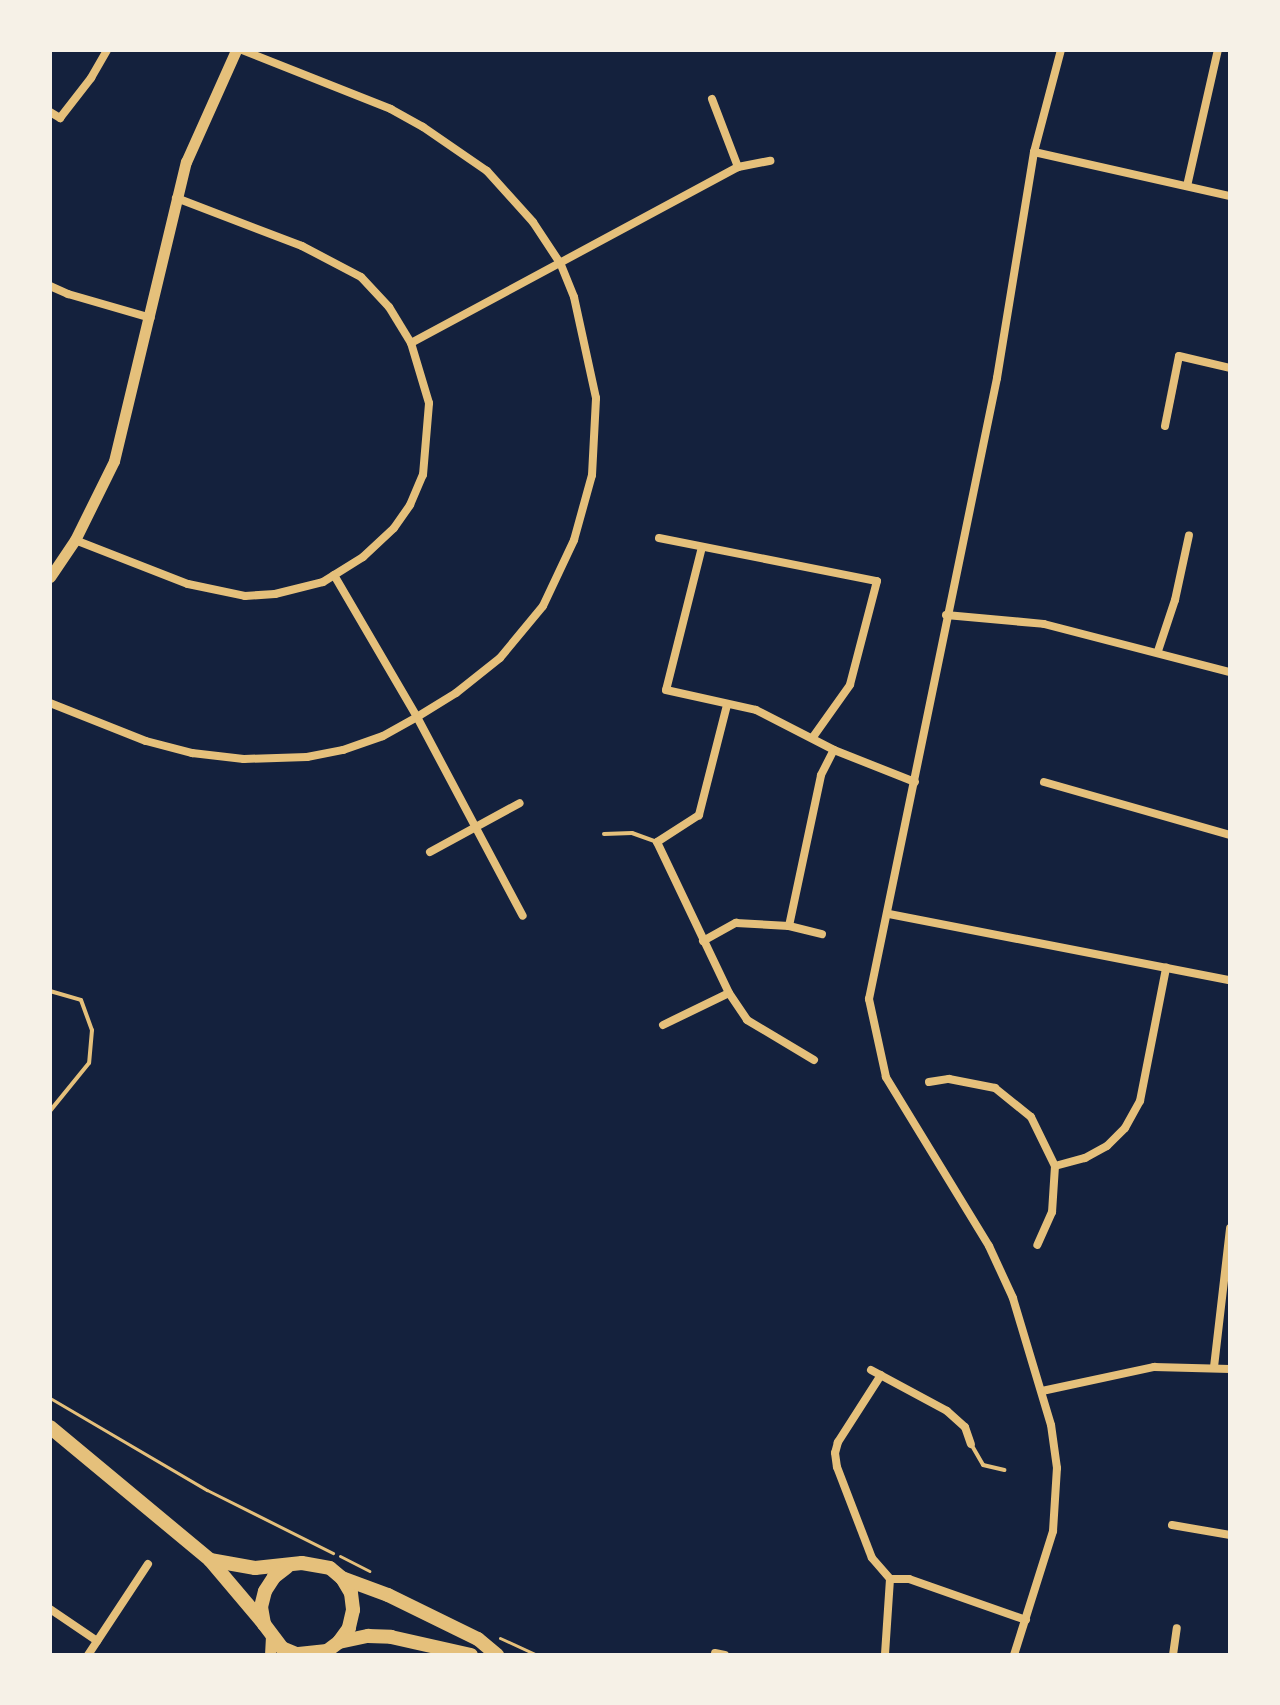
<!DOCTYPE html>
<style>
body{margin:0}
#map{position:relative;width:1280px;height:1705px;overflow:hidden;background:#14213d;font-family:"Public Sans",sans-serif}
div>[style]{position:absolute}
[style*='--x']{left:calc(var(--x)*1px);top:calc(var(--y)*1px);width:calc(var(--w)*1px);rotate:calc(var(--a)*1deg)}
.path>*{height:3px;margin:-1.5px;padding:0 1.5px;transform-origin:1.5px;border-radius:1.5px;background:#e5c07b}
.service>*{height:4px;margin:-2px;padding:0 2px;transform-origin:2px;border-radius:2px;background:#e5c07b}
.minor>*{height:8px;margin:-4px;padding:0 4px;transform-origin:4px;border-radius:4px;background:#e5c07b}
.tertiary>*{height:11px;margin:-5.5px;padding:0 5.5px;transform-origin:5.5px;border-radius:5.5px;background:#e5c07b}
.primary>*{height:14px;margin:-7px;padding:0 7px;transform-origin:7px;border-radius:7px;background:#e5c07b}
span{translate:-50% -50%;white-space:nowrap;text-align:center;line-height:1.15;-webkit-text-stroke:8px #f6f1e7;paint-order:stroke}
.frame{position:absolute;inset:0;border:52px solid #f6f1e7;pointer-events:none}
</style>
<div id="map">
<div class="path">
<div style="--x:50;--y:1398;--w:182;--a:30.4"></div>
<div style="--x:207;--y:1490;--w:141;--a:26.6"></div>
<div style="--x:340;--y:1556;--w:33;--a:27"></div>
<div style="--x:500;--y:1638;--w:41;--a:24.7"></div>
</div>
<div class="service">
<div style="--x:604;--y:834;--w:28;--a:-2"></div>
<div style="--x:632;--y:833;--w:27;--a:20"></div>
<div style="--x:50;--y:991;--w:32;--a:16"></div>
<div style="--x:81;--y:1000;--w:32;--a:70"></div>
<div style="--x:92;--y:1030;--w:33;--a:95"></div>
<div style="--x:89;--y:1063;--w:62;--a:129.1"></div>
<div style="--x:971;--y:1444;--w:24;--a:60"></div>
<div style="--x:983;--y:1465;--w:22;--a:13"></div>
</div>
<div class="minor">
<div style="--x:712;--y:99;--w:73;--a:69.1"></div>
<div style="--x:50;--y:112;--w:12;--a:31"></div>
<div style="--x:60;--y:118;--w:51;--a:-52.2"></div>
<div style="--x:91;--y:78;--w:32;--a:-60"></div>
<div style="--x:1034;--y:152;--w:201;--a:12.7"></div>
<div style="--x:1187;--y:186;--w:139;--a:-77.2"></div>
<div style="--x:50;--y:286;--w:20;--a:24"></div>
<div style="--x:68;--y:294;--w:86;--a:16.1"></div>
<div style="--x:411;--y:343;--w:371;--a:-28.3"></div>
<div style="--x:738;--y:167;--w:33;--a:-11"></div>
<div style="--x:1165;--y:426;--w:71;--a:-78.7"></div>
<div style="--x:1179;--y:356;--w:52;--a:13.2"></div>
<div style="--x:659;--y:538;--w:222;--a:11.2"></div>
<div style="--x:877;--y:581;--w:107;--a:104.6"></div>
<div style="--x:850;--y:685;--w:64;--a:125.4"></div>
<div style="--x:75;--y:540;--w:121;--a:21.3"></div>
<div style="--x:188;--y:584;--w:58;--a:11.9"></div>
<div style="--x:245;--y:596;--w:30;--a:-4"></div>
<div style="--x:275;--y:594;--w:49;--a:-14"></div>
<div style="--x:323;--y:582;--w:47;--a:-32"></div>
<div style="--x:363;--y:557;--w:42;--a:-43.1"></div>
<div style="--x:394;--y:528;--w:28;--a:-55"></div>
<div style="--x:410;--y:505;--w:33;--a:-67"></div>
<div style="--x:423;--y:475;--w:72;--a:-85.2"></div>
<div style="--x:429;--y:403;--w:63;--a:-106.7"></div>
<div style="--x:411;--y:343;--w:42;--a:-121.4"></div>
<div style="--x:389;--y:307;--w:41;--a:-133"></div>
<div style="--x:361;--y:277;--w:67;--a:-152.3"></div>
<div style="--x:302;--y:246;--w:135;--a:-159.1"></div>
<div style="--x:702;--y:547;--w:147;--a:104.1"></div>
<div style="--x:666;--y:690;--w:92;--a:12.5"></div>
<div style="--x:756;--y:710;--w:88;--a:27.1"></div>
<div style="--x:834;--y:750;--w:87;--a:21.6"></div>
<div style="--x:334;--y:575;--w:164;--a:59.7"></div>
<div style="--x:417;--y:717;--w:225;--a:62"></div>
<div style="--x:946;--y:615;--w:98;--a:5.2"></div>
<div style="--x:1044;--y:624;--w:192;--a:14.5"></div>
<div style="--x:1158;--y:651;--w:54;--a:-71.6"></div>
<div style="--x:1175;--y:600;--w:66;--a:-77.8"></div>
<div style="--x:50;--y:703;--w:103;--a:21.6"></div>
<div style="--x:146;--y:741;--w:48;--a:14.6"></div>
<div style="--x:192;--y:753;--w:52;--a:6.6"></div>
<div style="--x:244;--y:759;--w:63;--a:-1.8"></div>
<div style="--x:307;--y:757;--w:37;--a:-11"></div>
<div style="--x:343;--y:750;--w:42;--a:-19.3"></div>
<div style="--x:383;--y:736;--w:39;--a:-29"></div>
<div style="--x:417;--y:717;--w:46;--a:-31.6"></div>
<div style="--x:456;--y:693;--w:56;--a:-38.5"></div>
<div style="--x:500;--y:658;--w:67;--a:-50.4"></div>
<div style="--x:543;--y:606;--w:73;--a:-64.8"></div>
<div style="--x:574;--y:540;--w:67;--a:-74.5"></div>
<div style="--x:592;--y:475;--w:77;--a:-87"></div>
<div style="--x:596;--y:398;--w:103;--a:-102.3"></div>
<div style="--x:574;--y:297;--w:37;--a:-112"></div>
<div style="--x:560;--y:263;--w:49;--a:-123.4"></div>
<div style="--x:533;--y:222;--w:69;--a:-132"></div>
<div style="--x:487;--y:171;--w:78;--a:-145.5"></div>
<div style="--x:423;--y:127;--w:37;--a:-151"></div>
<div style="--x:391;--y:109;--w:160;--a:-158.4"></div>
<div style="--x:727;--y:705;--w:114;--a:104.3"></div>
<div style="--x:699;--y:815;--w:50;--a:147.3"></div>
<div style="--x:657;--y:842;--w:167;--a:64.5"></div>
<div style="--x:729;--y:993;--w:32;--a:56"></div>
<div style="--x:747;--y:1020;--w:78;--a:30.8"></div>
<div style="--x:1044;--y:782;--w:193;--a:15.9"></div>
<div style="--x:430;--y:852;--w:102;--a:-28.6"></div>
<div style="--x:889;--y:914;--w:347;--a:11"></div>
<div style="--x:789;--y:926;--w:154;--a:-78"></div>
<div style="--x:821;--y:775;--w:28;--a:-63"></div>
<div style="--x:703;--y:941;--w:38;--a:-29"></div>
<div style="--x:736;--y:923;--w:53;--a:3.2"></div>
<div style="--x:789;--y:926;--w:34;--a:14"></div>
<div style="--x:663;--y:1025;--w:73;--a:-25.9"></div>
<div style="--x:929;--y:1082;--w:20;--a:-9"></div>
<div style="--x:949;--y:1079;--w:47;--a:11.1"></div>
<div style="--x:995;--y:1088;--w:46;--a:38.9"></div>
<div style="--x:1031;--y:1117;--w:55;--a:63.9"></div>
<div style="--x:1055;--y:1166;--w:46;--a:93.7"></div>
<div style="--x:1052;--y:1212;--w:36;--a:114"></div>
<div style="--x:1055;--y:1166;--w:31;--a:-15"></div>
<div style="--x:1085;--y:1158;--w:25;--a:-29"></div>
<div style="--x:1107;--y:1146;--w:25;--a:-45"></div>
<div style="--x:1125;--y:1128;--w:31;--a:-61"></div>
<div style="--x:1140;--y:1101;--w:136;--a:-78.9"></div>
<div style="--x:1214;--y:1367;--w:140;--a:-83.4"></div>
<div style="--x:871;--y:1370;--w:86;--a:28.3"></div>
<div style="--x:947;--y:1411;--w:24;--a:42"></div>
<div style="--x:965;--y:1427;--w:18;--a:71"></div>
<div style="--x:881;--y:1375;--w:80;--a:122.7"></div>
<div style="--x:838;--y:1442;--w:11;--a:105"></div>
<div style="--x:835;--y:1453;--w:14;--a:82"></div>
<div style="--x:837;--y:1467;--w:97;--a:69"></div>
<div style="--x:872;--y:1558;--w:28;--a:49"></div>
<div style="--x:890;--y:1579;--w:76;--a:93.8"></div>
<div style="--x:1042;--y:1391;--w:115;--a:-12.1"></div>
<div style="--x:1154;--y:1367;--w:76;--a:1.5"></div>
<div style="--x:1172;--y:1525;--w:59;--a:9.8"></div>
<div style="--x:890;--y:1579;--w:19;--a:0"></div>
<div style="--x:909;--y:1579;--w:124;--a:19.3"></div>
<div style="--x:50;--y:1609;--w:57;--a:34.2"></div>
<div style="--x:715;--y:1653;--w:10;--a:11"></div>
<div style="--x:88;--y:1655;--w:109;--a:-56.6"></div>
<div style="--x:1014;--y:1655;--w:130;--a:-72.5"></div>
<div style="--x:1053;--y:1531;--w:63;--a:-86.4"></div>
<div style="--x:1057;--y:1468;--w:43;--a:-97.9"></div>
<div style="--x:1051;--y:1425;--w:133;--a:-106.7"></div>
<div style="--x:1013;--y:1298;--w:57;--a:-114.8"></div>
<div style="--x:989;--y:1246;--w:198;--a:-121.4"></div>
<div style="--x:886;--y:1077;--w:80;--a:-102.3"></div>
<div style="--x:869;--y:999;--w:634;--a:-78.35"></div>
<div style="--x:997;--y:378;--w:229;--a:-80.7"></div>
<div style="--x:1034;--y:152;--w:106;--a:-75.2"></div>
<div style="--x:1173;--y:1655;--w:27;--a:-82"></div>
</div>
<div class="tertiary">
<div style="--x:50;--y:577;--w:45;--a:-56"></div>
<div style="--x:75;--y:540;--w:88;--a:-63.7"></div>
<div style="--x:114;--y:461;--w:308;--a:-76.5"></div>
<div style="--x:186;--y:162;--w:123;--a:-65.9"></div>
<div style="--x:270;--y:1655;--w:18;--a:-87"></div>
</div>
<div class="primary">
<div style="--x:50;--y:1427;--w:208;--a:39.7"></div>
<div style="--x:210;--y:1560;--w:84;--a:49.8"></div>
<div style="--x:210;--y:1560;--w:46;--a:10.1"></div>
<div style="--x:255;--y:1568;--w:47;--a:-6.1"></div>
<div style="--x:302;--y:1563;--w:28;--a:10"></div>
<div style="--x:330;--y:1568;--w:16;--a:40"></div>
<div style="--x:342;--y:1578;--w:17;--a:59"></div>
<div style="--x:351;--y:1593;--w:17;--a:83"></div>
<div style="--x:353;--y:1610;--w:18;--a:103"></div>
<div style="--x:349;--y:1628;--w:17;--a:126"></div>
<div style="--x:339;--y:1642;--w:15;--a:143"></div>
<div style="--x:327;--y:1651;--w:31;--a:174"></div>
<div style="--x:296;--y:1654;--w:15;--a:-157"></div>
<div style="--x:282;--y:1648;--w:30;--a:-127"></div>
<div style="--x:264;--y:1624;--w:17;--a:-100"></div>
<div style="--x:261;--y:1607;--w:16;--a:-76"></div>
<div style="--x:265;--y:1591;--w:17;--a:-57"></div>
<div style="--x:274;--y:1577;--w:16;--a:-38"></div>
<div style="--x:342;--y:1578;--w:49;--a:20.3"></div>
<div style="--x:388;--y:1595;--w:100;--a:26.1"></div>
<div style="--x:478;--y:1639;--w:25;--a:40"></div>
<div style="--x:339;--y:1642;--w:30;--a:-12"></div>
<div style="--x:368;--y:1636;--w:23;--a:2"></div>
<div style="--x:391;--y:1637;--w:82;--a:12.7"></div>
</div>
<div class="frame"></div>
</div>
